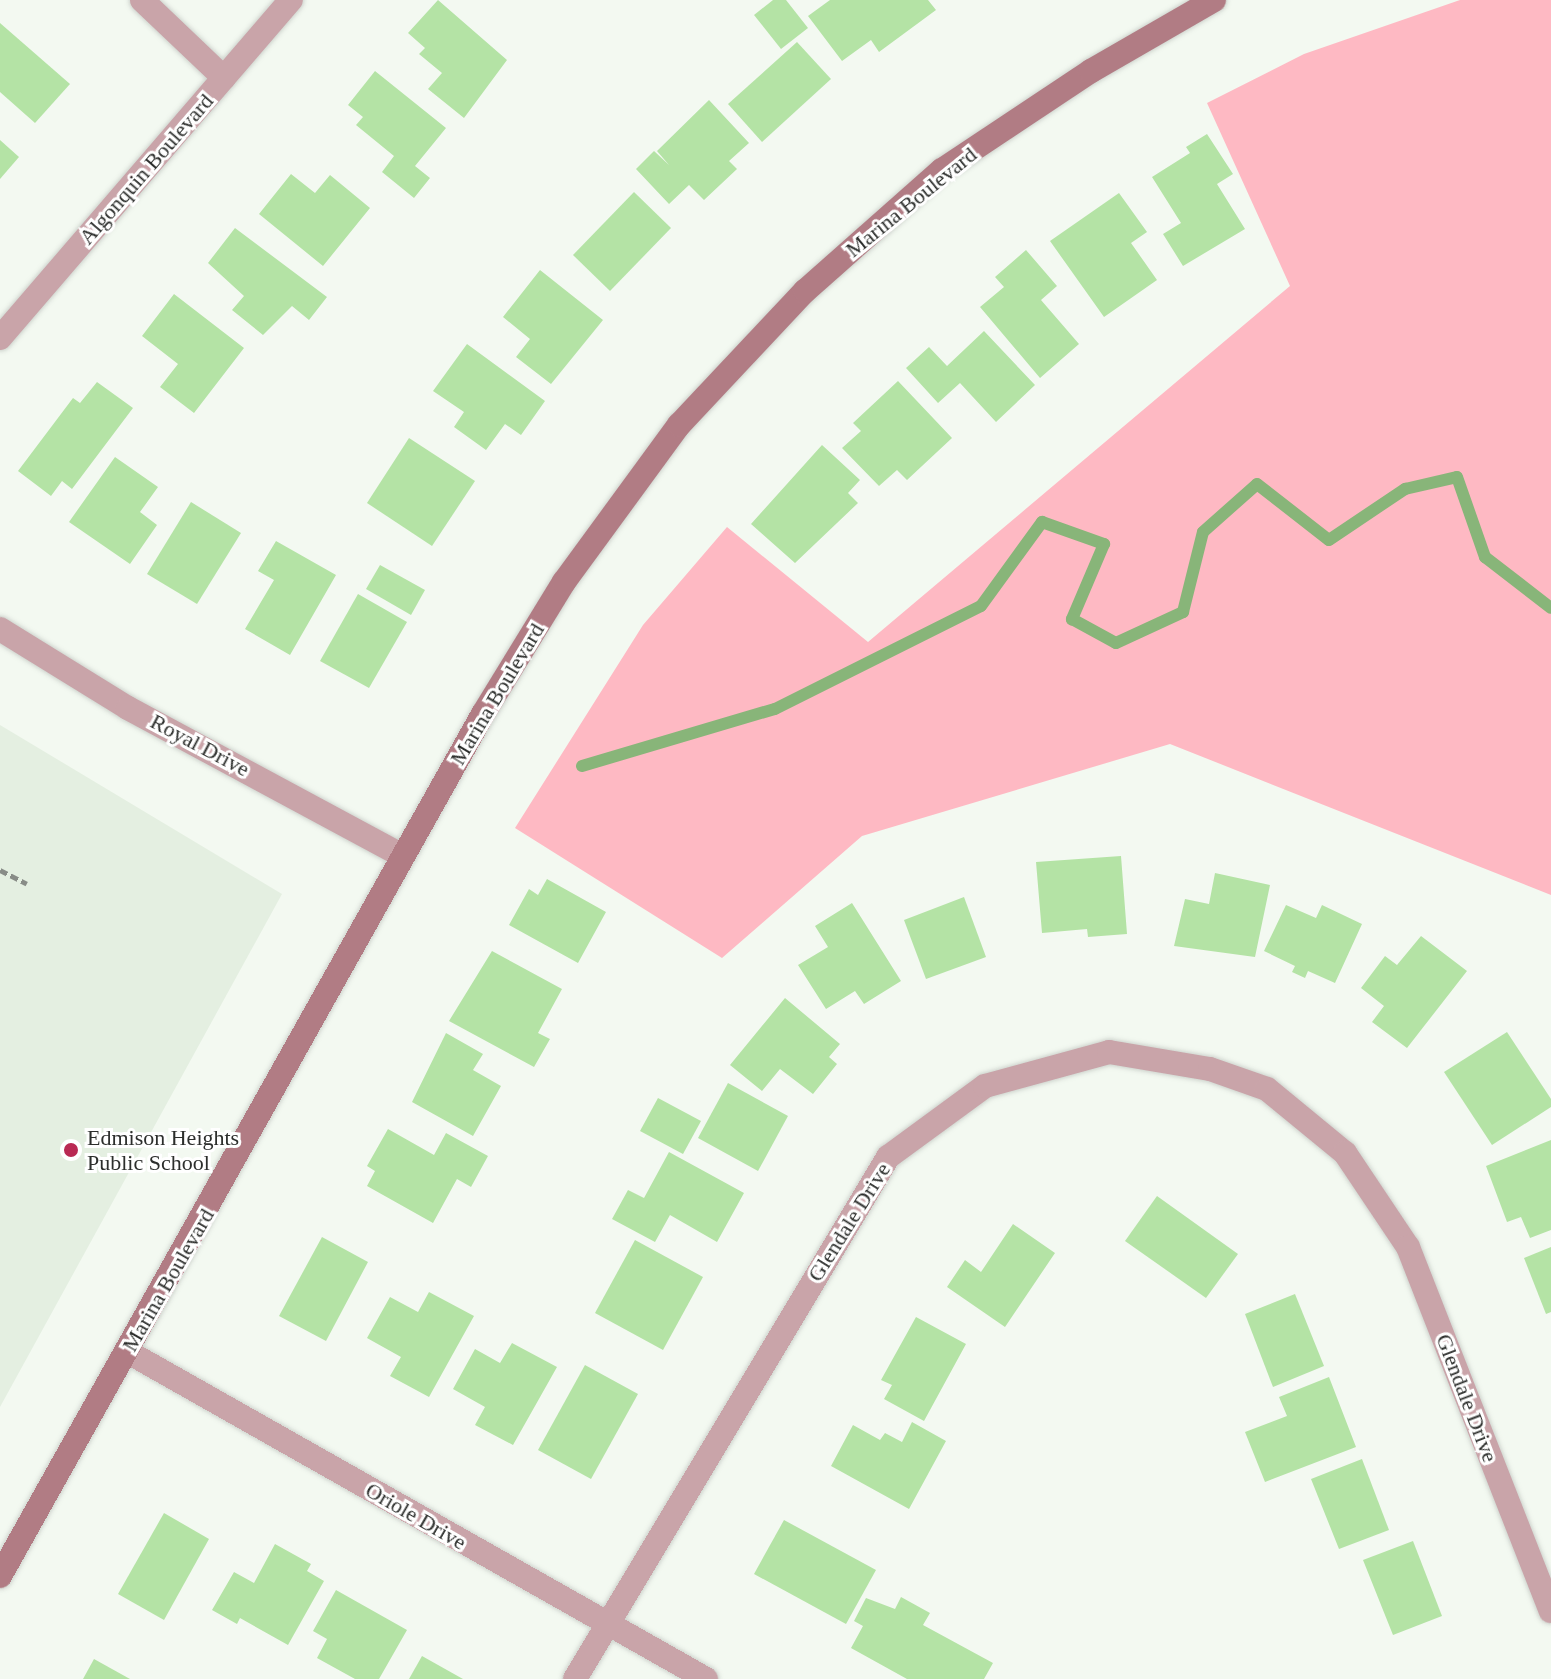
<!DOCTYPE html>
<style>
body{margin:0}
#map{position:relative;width:1551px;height:1679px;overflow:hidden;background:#f3f9f1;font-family:Georgia,serif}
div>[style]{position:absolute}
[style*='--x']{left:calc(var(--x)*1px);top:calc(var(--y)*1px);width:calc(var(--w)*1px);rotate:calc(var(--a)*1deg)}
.built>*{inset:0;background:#e4efe1}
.green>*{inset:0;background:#feb9c3}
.stream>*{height:12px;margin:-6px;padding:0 6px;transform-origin:6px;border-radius:6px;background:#88b579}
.building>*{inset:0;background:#b4e3a5}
.path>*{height:5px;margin-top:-2.5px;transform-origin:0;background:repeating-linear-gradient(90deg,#888c87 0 8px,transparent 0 12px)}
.roads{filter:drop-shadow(0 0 2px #cfd4ce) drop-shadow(0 0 2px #cfd4ce)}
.street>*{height:24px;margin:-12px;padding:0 12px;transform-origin:12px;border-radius:12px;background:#c9a4a9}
.secondary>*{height:24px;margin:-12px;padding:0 12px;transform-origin:12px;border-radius:12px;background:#b17c84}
.dots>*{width:22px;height:22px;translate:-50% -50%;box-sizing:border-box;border:4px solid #fff;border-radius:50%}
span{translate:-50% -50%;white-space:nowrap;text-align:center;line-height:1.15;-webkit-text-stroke:6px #fff;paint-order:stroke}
.street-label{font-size:22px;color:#2c2e2c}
.poi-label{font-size:22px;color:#2c2e2c}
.left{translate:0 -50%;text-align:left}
</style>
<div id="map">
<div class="built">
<div style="clip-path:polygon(0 725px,282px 894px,0 1407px)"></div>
</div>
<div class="green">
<div style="clip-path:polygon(1460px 0,1551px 0,1551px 895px,1170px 744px,862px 836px,722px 958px,515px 828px,643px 625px,727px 527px,868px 642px,1290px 286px,1207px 103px,1304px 54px)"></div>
</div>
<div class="stream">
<div style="--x:582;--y:766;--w:201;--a:-16.5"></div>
<div style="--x:775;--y:709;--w:230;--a:-26.6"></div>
<div style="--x:981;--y:606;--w:104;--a:-54"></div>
<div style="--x:1042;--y:522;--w:66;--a:19.5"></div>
<div style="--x:1104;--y:544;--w:82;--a:113.1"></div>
<div style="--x:1072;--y:619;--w:50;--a:28.6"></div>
<div style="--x:1116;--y:643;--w:74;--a:-24.8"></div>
<div style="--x:1183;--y:612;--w:82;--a:-76"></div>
<div style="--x:1203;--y:532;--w:72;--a:-41.6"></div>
<div style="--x:1257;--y:484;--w:91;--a:37.9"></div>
<div style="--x:1329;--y:540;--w:92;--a:-33.9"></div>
<div style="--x:1405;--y:489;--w:53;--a:-13"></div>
<div style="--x:1457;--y:477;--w:85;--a:70.7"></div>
<div style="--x:1485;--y:557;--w:83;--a:37.7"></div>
</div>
<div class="building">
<div style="clip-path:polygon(438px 0,507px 60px,464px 118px,428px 89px,442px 73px,419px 54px,425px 48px,408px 33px)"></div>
<div style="clip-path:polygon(773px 0,786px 0,808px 28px,781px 49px,754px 15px)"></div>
<div style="clip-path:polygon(830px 0,928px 0,936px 10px,879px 52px,871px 40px,842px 61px,808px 16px)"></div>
<div style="clip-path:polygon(0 23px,70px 84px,35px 123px,0 92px)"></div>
<div style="clip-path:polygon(797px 42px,831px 79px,762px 142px,728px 104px)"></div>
<div style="clip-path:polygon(375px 71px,446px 128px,415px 166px,430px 178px,414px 198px,382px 172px,394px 156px,356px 125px,363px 117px,348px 105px)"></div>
<div style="clip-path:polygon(709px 100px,749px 143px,729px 161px,737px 169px,704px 200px,689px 185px,669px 204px,636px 169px,654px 151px,669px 165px,657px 151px)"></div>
<div style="clip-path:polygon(1207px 134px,1233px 174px,1217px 184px,1245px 229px,1183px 266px,1163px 234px,1181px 223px,1152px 177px,1190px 153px,1186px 147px)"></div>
<div style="clip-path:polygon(0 140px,19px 157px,0 179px)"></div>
<div style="clip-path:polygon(291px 174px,315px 193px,330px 175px,370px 208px,323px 266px,259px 214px)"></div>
<div style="clip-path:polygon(634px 192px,671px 228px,610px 291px,573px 255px)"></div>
<div style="clip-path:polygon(1119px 193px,1147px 232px,1131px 243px,1157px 280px,1104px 317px,1050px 241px)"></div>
<div style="clip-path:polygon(235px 228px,327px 297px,309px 320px,292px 306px,263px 335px,232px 310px,244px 296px,208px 263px)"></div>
<div style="clip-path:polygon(1026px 250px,1057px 286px,1041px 300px,1079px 344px,1040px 378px,980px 307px,1004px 287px,995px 277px)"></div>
<div style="clip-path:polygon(540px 270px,603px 320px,551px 384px,516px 357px,530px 339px,503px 317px)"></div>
<div style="clip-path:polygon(174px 294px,244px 348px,194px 413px,160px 387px,178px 364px,142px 336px)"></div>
<div style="clip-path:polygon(984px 331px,1035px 385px,996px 422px,960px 383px,938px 403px,906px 368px,929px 347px,947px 366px)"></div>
<div style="clip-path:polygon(467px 344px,545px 401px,521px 435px,505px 424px,486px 450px,454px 427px,464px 412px,433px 391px)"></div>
<div style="clip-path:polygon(898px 381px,952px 438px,907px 480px,897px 470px,879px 486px,842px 448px,861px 431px,853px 423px)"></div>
<div style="clip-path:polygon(97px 382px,133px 408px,72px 489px,62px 481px,51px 496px,18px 471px,73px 398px,80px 403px)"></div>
<div style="clip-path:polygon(409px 438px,475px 481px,432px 546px,367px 503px)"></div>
<div style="clip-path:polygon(822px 445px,860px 480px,848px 493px,858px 503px,795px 563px,751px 524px)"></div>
<div style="clip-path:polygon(115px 457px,158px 487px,140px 512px,157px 525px,130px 564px,69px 522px)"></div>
<div style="clip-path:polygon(191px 502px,241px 533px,197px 604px,147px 574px)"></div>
<div style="clip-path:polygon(276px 541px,336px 575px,290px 655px,245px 629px,274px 580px,258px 571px)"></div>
<div style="clip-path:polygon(380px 565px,425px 590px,411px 615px,366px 589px)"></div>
<div style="clip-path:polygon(358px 594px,407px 622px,369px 688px,320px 661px)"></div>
<div style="clip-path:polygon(1121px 856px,1127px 934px,1088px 937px,1087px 929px,1042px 933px,1036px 862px)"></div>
<div style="clip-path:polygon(1215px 873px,1270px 885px,1255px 957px,1174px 946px,1185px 899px,1209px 904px)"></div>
<div style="clip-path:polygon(547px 879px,606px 912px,578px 963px,509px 925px,529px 889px,538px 895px)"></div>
<div style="clip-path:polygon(964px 897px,986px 957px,926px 979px,904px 920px)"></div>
<div style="clip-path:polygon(852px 903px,901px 981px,864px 1004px,855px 991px,826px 1009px,798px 965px,828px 947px,815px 926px)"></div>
<div style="clip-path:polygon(1286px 905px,1316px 918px,1322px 905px,1362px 924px,1335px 983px,1308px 971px,1305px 978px,1292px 972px,1295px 966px,1264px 951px)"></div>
<div style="clip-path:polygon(1421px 936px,1467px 971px,1407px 1048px,1372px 1022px,1384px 1006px,1361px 988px,1385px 956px,1397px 965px)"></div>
<div style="clip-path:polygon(492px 951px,562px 989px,538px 1033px,550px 1039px,534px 1067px,449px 1021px)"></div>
<div style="clip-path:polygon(785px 998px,840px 1044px,829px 1057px,837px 1064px,813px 1094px,780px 1069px,762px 1091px,730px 1065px)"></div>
<div style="clip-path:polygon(1507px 1032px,1551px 1099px,1551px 1107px,1492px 1145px,1444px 1072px)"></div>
<div style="clip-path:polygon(446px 1033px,483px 1054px,473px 1070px,501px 1086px,473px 1136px,412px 1102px)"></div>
<div style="clip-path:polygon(728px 1083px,788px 1116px,758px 1171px,698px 1138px)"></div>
<div style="clip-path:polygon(658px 1098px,701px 1121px,683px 1154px,640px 1131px)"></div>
<div style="clip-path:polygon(388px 1129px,434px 1155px,446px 1133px,488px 1156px,471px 1187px,457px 1179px,433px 1223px,367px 1186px,375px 1171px,367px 1166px)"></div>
<div style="clip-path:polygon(1551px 1140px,1551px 1230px,1530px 1238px,1521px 1217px,1507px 1222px,1486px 1166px)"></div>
<div style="clip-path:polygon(669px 1152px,744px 1193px,717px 1242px,670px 1215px,655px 1242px,612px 1219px,628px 1190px,644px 1198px)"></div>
<div style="clip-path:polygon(1157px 1196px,1238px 1254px,1206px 1298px,1125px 1241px)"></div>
<div style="clip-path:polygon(1013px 1224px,1055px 1253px,1005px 1327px,947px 1287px,965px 1260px,981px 1272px)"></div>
<div style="clip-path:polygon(322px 1237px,368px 1262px,326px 1341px,279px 1316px)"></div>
<div style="clip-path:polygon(635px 1240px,703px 1277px,663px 1350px,595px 1313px)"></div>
<div style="clip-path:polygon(1551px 1247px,1551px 1312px,1546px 1314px,1524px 1258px)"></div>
<div style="clip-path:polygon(429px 1292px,474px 1316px,429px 1397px,390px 1376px,401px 1357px,367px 1338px,390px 1297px,418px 1312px)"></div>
<div style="clip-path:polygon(1295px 1294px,1324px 1366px,1273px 1387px,1245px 1314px)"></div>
<div style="clip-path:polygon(916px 1317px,966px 1344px,924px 1421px,884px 1399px,892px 1385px,881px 1380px)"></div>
<div style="clip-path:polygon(512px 1343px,557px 1367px,513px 1445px,475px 1425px,485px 1407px,453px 1389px,475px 1349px,500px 1363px)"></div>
<div style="clip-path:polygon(585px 1365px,638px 1394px,591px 1479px,538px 1450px)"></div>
<div style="clip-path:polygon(1329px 1377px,1356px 1447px,1265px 1482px,1245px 1432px,1287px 1416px,1279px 1397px)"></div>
<div style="clip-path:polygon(912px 1422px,946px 1441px,909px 1509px,831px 1466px,853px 1425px,880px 1440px,885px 1433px,902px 1442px)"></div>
<div style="clip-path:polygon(1362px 1459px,1389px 1530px,1339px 1549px,1311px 1479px)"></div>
<div style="clip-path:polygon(164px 1513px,209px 1539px,164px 1620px,118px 1594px)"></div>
<div style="clip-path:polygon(784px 1520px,876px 1570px,846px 1624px,754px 1574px)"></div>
<div style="clip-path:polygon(1413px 1541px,1442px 1616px,1393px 1635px,1363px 1560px)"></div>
<div style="clip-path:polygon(275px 1544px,311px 1564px,307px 1571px,324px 1581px,288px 1645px,240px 1618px,237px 1624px,212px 1610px,234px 1572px,254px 1583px)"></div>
<div style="clip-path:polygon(336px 1590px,407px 1630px,379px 1679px,355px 1679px,317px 1658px,327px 1639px,313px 1631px)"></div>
<div style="clip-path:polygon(901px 1597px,930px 1613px,923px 1625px,993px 1663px,984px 1679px,907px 1679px,851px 1648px,863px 1626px,854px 1621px,866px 1598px,895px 1609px)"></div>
<div style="clip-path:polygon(422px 1656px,463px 1679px,409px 1679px)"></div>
<div style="clip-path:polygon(94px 1659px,130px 1679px,83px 1679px)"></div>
</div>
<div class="path">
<div style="--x:0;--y:870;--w:30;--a:27"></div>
</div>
<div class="roads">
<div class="street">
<div style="--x:142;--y:0;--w:113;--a:43.6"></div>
<div style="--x:0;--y:338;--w:446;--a:-49.3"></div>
<div style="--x:0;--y:629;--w:150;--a:31.7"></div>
<div style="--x:128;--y:708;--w:312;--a:28.3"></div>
<div style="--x:128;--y:1352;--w:664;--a:29.5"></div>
<div style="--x:575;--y:1679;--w:609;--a:-59.05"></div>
<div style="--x:888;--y:1157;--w:120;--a:-36.2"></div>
<div style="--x:985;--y:1086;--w:129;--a:-15.3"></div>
<div style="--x:1109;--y:1052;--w:102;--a:9.6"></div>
<div style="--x:1210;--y:1069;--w:60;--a:19.3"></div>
<div style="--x:1267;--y:1089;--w:101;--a:39.4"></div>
<div style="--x:1345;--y:1153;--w:113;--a:56.2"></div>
<div style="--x:1408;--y:1247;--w:391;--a:68.6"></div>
</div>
<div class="secondary">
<div style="--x:0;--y:1576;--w:988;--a:-60.74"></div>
<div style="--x:483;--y:714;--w:155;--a:-58.5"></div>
<div style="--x:564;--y:582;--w:195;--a:-53.8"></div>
<div style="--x:679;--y:425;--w:184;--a:-46.8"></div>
<div style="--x:805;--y:291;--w:183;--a:-41.5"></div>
<div style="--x:942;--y:170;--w:179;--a:-33.6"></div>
<div style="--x:1091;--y:71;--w:142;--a:-30"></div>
</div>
</div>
<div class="dots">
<div style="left:71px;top:1150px;background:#b92953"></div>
</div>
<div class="street-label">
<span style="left:146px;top:169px;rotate:-49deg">Algonquin Boulevard</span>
<span style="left:911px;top:202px;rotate:-39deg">Marina Boulevard</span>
<span style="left:497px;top:694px;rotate:-59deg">Marina Boulevard</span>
<span style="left:200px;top:745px;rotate:28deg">Royal Drive</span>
<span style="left:849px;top:1222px;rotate:-58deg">Glendale Drive</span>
<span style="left:168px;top:1280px;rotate:-60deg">Marina Boulevard</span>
<span style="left:1467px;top:1398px;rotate:69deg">Glendale Drive</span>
<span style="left:416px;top:1516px;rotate:30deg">Oriole Drive</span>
</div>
<div class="poi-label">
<span class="left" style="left:87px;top:1150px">Edmison Heights<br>Public School</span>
</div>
</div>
